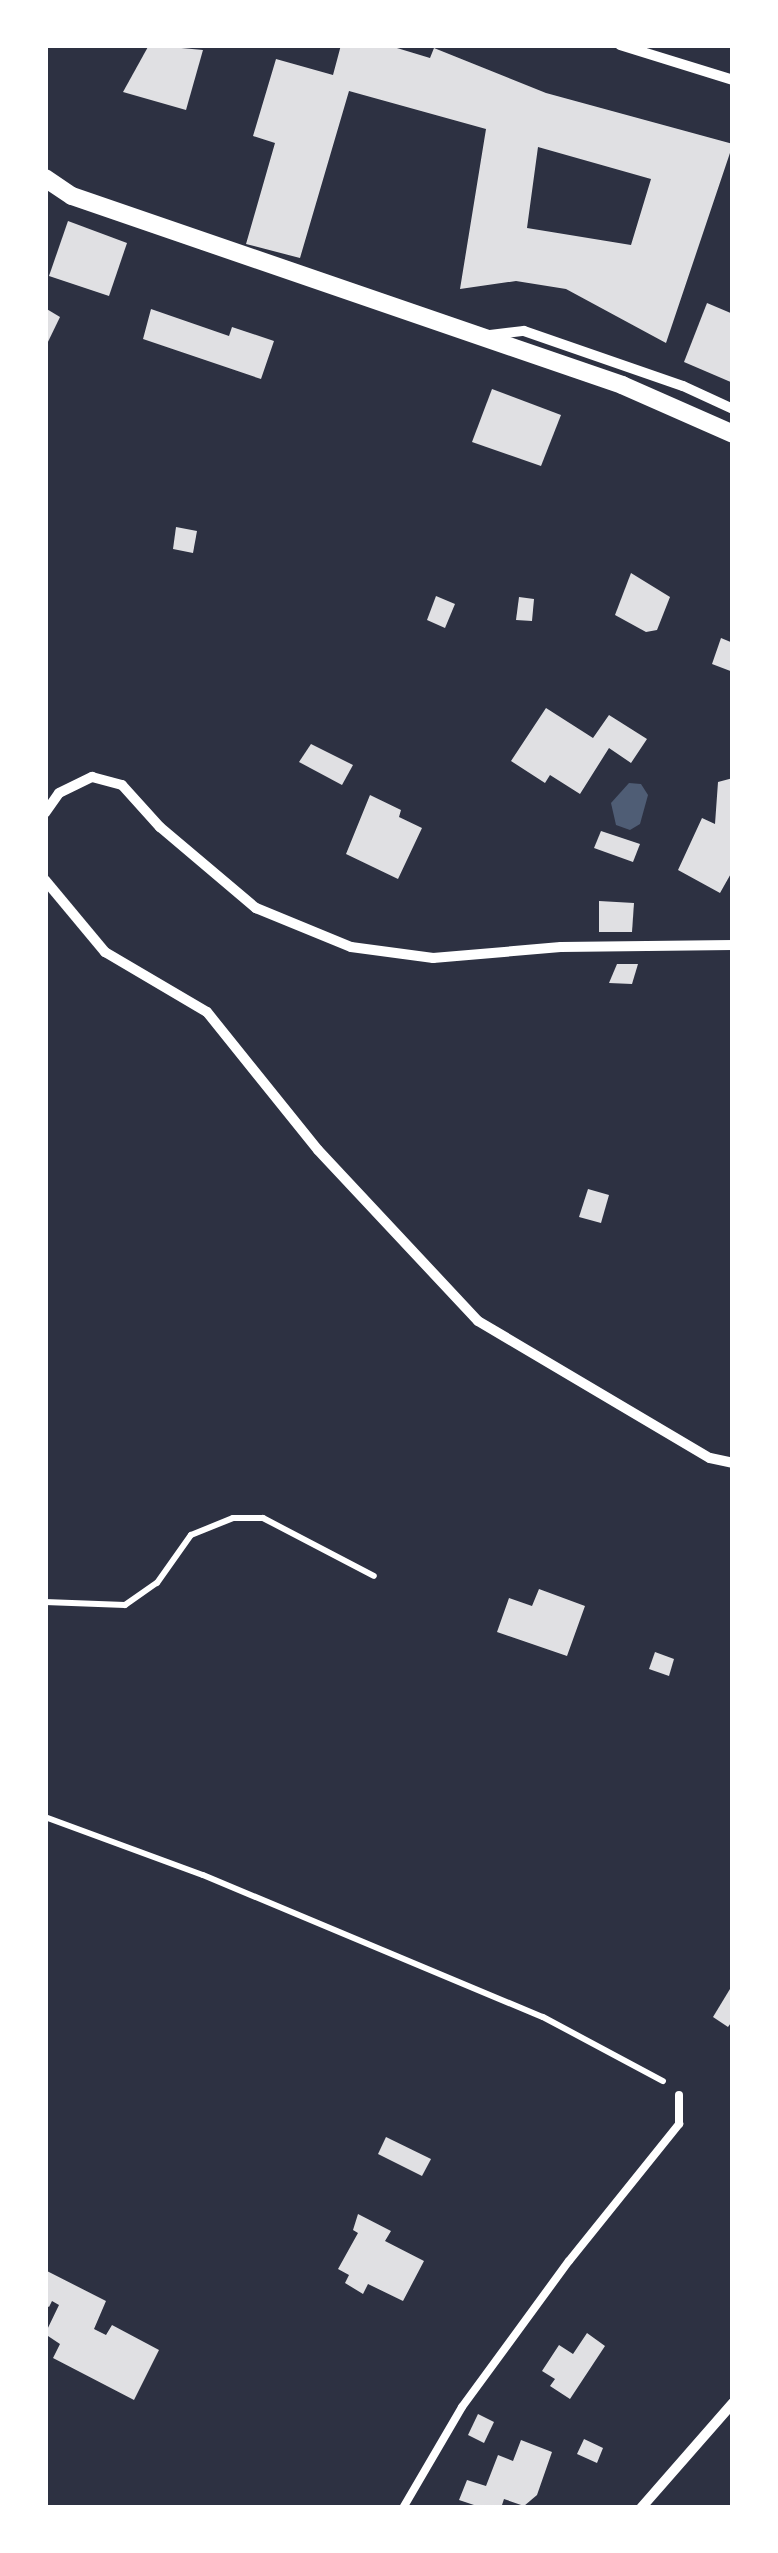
<!DOCTYPE html>
<style>
body{margin:0}
#map{position:relative;width:778px;height:2553px;overflow:hidden;background:#2d3142;font-family:Raleway,sans-serif}
div>[style]{position:absolute}
[style*='--x']{left:calc(var(--x)*1px);top:calc(var(--y)*1px);width:calc(var(--w)*1px);rotate:calc(var(--a)*1deg)}
.water>*{inset:0;background:#4f5d75}
.building>*{inset:0;background:#e0e0e3}
.path>*{height:6px;margin:-3px;padding:0 3px;transform-origin:3px;border-radius:3px;background:#fff}
.service>*{height:8px;margin:-4px;padding:0 4px;transform-origin:4px;border-radius:4px;background:#fff}
.minor>*{height:10px;margin:-5px;padding:0 5px;transform-origin:5px;border-radius:5px;background:#fff}
.tertiary>*{height:18px;margin:-9px;padding:0 9px;transform-origin:9px;border-radius:9px;background:#fff}
span{translate:-50% -50%;white-space:nowrap;text-align:center;line-height:1.15;-webkit-text-stroke:8px #fff;paint-order:stroke}
.frame{position:absolute;inset:0;border:48px solid #fff;pointer-events:none}
</style>
<div id="map">
<div class="water">
<div style="clip-path:polygon(629px 783px,641px 784px,648px 795px,640px 824px,630px 830px,616px 825px,611px 803px)"></div>
</div>
<div class="building">
<div style="clip-path:polygon(149px 45px,203px 50px,186px 110px,123px 92px)"></div>
<div style="clip-path:polygon(evenodd,341px 45px,387px 45px,430px 58px,434px 48px,546px 93px,733px 144px,666px 343px,566px 289px,516px 281px,460px 289px,486px 129px,349px 91px,300px 258px,246px 244px,275px 143px,253px 136px,276px 59px,333px 75px,341px 45px,538px 147px,651px 179px,631px 245px,527px 228px,538px 147px)"></div>
<div style="clip-path:polygon(68px 221px,127px 243px,109px 296px,49px 276px)"></div>
<div style="clip-path:polygon(707px 303px,733px 314px,733px 383px,684px 362px)"></div>
<div style="clip-path:polygon(45px 308px,60px 317px,45px 348px)"></div>
<div style="clip-path:polygon(151px 309px,229px 336px,232px 327px,274px 341px,261px 379px,143px 339px)"></div>
<div style="clip-path:polygon(492px 389px,561px 415px,541px 466px,472px 442px)"></div>
<div style="clip-path:polygon(176px 527px,197px 531px,193px 553px,173px 549px)"></div>
<div style="clip-path:polygon(631px 573px,670px 597px,657px 630px,646px 632px,615px 615px)"></div>
<div style="clip-path:polygon(436px 596px,455px 604px,445px 628px,427px 620px)"></div>
<div style="clip-path:polygon(519px 597px,534px 599px,532px 621px,516px 620px)"></div>
<div style="clip-path:polygon(721px 638px,733px 643px,733px 672px,712px 664px)"></div>
<div style="clip-path:polygon(546px 708px,593px 738px,609px 715px,647px 739px,631px 763px,609px 748px,580px 794px,550px 775px,545px 783px,511px 761px)"></div>
<div style="clip-path:polygon(311px 744px,353px 765px,342px 785px,299px 762px)"></div>
<div style="clip-path:polygon(733px 778px,733px 870px,720px 893px,678px 870px,702px 818px,715px 824px,718px 782px)"></div>
<div style="clip-path:polygon(370px 795px,401px 810px,399px 817px,422px 828px,398px 879px,346px 854px)"></div>
<div style="clip-path:polygon(601px 831px,640px 844px,633px 862px,594px 848px)"></div>
<div style="clip-path:polygon(599px 901px,634px 903px,632px 932px,599px 932px)"></div>
<div style="clip-path:polygon(617px 964px,638px 964px,632px 984px,609px 983px)"></div>
<div style="clip-path:polygon(588px 1189px,609px 1195px,601px 1223px,579px 1217px)"></div>
<div style="clip-path:polygon(539px 1589px,585px 1606px,567px 1656px,497px 1632px,509px 1598px,532px 1606px)"></div>
<div style="clip-path:polygon(655px 1652px,674px 1659px,669px 1676px,649px 1669px)"></div>
<div style="clip-path:polygon(733px 1984px,733px 2020px,728px 2027px,713px 2017px)"></div>
<div style="clip-path:polygon(386px 2137px,431px 2159px,422px 2176px,378px 2154px)"></div>
<div style="clip-path:polygon(358px 2214px,391px 2231px,385px 2241px,424px 2261px,403px 2301px,368px 2284px,363px 2294px,345px 2283px,349px 2275px,338px 2269px,358px 2233px,353px 2230px)"></div>
<div style="clip-path:polygon(45px 2270px,106px 2301px,94px 2329px,106px 2335px,112px 2325px,159px 2350px,134px 2400px,53px 2358px,60px 2344px,45px 2334px,59px 2305px,52px 2301px,49px 2307px,45px 2305px)"></div>
<div style="clip-path:polygon(587px 2333px,605px 2346px,570px 2399px,550px 2386px,555px 2379px,542px 2371px,559px 2345px,573px 2354px)"></div>
<div style="clip-path:polygon(478px 2414px,494px 2422px,484px 2443px,468px 2435px)"></div>
<div style="clip-path:polygon(584px 2439px,603px 2448px,597px 2463px,577px 2454px)"></div>
<div style="clip-path:polygon(521px 2440px,552px 2452px,537px 2495px,524px 2506px,504px 2499px,501px 2508px,483px 2508px,459px 2500px,467px 2480px,486px 2486px,498px 2455px,513px 2461px)"></div>
</div>
<div class="path">
<div style="--x:45;--y:1602;--w:80;--a:2.1"></div>
<div style="--x:125;--y:1605;--w:39;--a:-35"></div>
<div style="--x:157;--y:1583;--w:59;--a:-54.7"></div>
<div style="--x:191;--y:1535;--w:45;--a:-22"></div>
<div style="--x:233;--y:1518;--w:30;--a:0"></div>
<div style="--x:263;--y:1518;--w:125;--a:27.6"></div>
<div style="--x:45;--y:1817;--w:168;--a:20.2"></div>
<div style="--x:203;--y:1875;--w:368;--a:22.7"></div>
<div style="--x:543;--y:2017;--w:136;--a:28.1"></div>
</div>
<div class="service">
<div style="--x:403;--y:2508;--w:117;--a:-59.7"></div>
<div style="--x:462;--y:2407;--w:181;--a:-53.8"></div>
<div style="--x:569;--y:2261;--w:176;--a:-51.2"></div>
<div style="--x:679;--y:2124;--w:29;--a:-90"></div>
</div>
<div class="minor">
<div style="--x:620;--y:45;--w:118;--a:17.2"></div>
<div style="--x:490;--y:335;--w:34;--a:-7"></div>
<div style="--x:524;--y:331;--w:168;--a:19.1"></div>
<div style="--x:683;--y:386;--w:55;--a:24.7"></div>
<div style="--x:45;--y:813;--w:24;--a:-55"></div>
<div style="--x:59;--y:793;--w:37;--a:-26"></div>
<div style="--x:92;--y:777;--w:31;--a:15"></div>
<div style="--x:122;--y:785;--w:57;--a:47.9"></div>
<div style="--x:160;--y:827;--w:126;--a:40.2"></div>
<div style="--x:256;--y:908;--w:103;--a:22.3"></div>
<div style="--x:351;--y:947;--w:83;--a:7.6"></div>
<div style="--x:433;--y:958;--w:128;--a:-4.9"></div>
<div style="--x:561;--y:947;--w:172;--a:-0.7"></div>
<div style="--x:45;--y:880;--w:94;--a:50.2"></div>
<div style="--x:105;--y:952;--w:118;--a:30.5"></div>
<div style="--x:207;--y:1012;--w:177;--a:51.2"></div>
<div style="--x:318;--y:1150;--w:234;--a:46.9"></div>
<div style="--x:478;--y:1321;--w:269;--a:30.6"></div>
<div style="--x:710;--y:1458;--w:24;--a:12"></div>
<div style="--x:641;--y:2508;--w:140;--a:-48.8"></div>
</div>
<div class="tertiary">
<div style="--x:45;--y:178;--w:32;--a:34"></div>
<div style="--x:72;--y:196;--w:582;--a:18.96"></div>
<div style="--x:622;--y:385;--w:121;--a:23.8"></div>
</div>
<div class="frame"></div>
</div>
